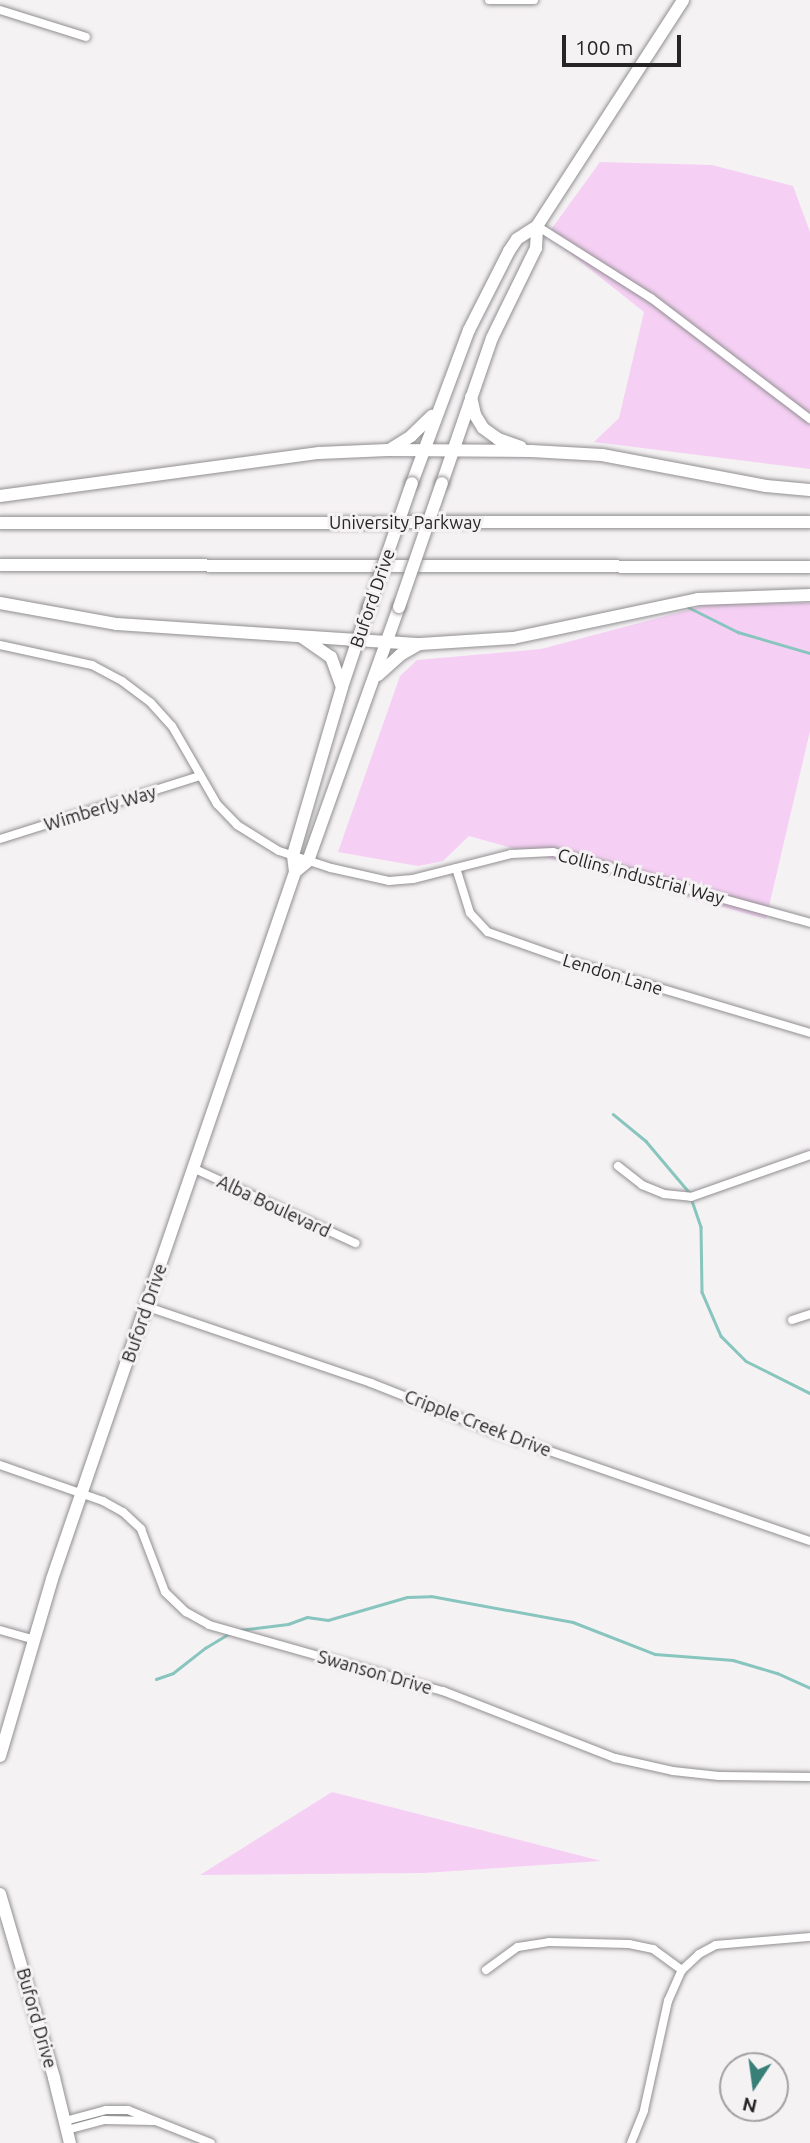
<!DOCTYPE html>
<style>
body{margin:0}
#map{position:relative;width:810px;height:2143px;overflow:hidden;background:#f5f2f4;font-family:Ubuntu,sans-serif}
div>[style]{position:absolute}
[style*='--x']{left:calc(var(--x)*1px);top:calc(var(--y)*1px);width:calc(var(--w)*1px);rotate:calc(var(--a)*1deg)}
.green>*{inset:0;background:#f5d0f4}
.stream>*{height:2.5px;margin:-1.25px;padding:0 1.25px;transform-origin:1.25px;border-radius:1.25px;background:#88c5be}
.roads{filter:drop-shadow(0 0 2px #918f91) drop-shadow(0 0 2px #918f91)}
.minor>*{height:8px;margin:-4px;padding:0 4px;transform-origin:4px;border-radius:4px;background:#fff}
.highway>*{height:12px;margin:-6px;padding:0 6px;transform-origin:6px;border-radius:6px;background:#fff}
.bridges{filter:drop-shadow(0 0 2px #918f91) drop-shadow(0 0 2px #918f91)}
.highway-bridge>*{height:12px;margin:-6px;padding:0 6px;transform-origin:6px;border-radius:6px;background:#fff}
span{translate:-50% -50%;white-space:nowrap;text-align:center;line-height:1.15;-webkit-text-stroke:6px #f5f2f4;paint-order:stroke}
.street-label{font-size:18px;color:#262526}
.north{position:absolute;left:719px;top:2052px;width:70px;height:70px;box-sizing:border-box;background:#f5f2f4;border:2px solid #a2a0a2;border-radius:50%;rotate:193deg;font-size:19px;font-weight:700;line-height:28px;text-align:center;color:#262526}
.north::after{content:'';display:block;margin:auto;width:24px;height:32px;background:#387f78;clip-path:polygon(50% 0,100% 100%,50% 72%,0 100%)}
.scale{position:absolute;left:562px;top:35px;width:119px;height:32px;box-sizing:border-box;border:4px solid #262526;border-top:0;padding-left:9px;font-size:21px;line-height:24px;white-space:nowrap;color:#262526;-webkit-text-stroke:5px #f5f2f4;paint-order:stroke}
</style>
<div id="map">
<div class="green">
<div style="clip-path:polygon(600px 162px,712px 165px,793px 186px,810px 232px,810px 469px,594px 442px,619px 418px,644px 312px,547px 235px)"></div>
<div style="clip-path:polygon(810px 603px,810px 731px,766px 919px,469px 836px,443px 861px,418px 866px,338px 852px,400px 676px,417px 660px,541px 649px,711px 604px)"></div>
<div style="clip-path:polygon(332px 1792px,485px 1831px,601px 1861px,424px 1873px,200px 1875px)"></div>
</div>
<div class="stream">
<div style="--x:688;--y:607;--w:56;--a:26.6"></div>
<div style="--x:738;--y:632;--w:75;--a:16.3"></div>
<div style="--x:613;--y:1114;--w:43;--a:39.3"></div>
<div style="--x:646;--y:1141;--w:67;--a:49.9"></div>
<div style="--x:689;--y:1192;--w:37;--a:71"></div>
<div style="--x:701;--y:1227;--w:65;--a:89.1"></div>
<div style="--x:702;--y:1292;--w:48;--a:66.6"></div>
<div style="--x:721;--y:1336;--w:35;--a:45"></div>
<div style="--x:746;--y:1361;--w:72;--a:26.6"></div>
<div style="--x:239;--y:1630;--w:49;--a:-7"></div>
<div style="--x:288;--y:1624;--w:20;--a:-20"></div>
<div style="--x:307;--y:1617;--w:21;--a:8"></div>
<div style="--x:328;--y:1620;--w:82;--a:-16.2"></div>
<div style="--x:407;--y:1597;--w:24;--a:-2"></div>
<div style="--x:431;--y:1596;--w:144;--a:10.4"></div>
<div style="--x:573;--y:1622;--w:88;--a:21.3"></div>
<div style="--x:655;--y:1654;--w:78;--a:4.4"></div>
<div style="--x:733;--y:1660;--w:46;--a:16.5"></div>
<div style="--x:777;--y:1673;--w:36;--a:24"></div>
<div style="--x:156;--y:1679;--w:18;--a:-19"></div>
<div style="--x:173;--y:1673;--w:41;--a:-38"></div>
<div style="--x:205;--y:1648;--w:29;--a:-31"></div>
</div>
<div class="roads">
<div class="minor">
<div style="--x:489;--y:0;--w:45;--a:0"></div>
<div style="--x:0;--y:10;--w:90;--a:17.4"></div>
<div style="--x:537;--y:226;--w:135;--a:32.3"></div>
<div style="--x:651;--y:298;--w:200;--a:37.3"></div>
<div style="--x:0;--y:645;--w:94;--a:12.3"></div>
<div style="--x:92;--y:665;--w:34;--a:28"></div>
<div style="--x:122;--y:681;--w:36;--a:37"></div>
<div style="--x:151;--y:703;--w:31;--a:48"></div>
<div style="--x:172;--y:726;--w:90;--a:60"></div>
<div style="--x:217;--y:804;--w:29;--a:46"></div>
<div style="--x:237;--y:825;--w:49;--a:31.8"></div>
<div style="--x:279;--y:851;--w:55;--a:18.1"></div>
<div style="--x:331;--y:868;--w:59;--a:12.6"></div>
<div style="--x:389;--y:881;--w:24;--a:-5"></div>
<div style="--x:413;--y:879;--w:101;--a:-14.3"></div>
<div style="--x:511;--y:854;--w:42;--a:-2.7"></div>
<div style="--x:553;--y:852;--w:267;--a:15.4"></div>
<div style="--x:0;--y:839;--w:210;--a:-17.5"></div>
<div style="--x:456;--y:868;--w:47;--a:72.7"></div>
<div style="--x:470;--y:913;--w:26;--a:47"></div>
<div style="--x:488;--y:932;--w:96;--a:19.4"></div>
<div style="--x:579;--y:964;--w:241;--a:16.6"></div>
<div style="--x:618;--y:1166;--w:31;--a:38"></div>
<div style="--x:642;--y:1185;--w:24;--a:22"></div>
<div style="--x:664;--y:1194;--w:27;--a:6"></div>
<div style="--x:691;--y:1197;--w:126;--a:-19.4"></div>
<div style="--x:193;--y:1168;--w:179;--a:24.8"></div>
<div style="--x:145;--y:1306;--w:239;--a:18.8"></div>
<div style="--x:371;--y:1383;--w:130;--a:21.6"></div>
<div style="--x:492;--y:1431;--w:336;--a:19.1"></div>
<div style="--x:792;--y:1320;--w:19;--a:-18"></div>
<div style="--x:0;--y:1465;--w:109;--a:19.3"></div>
<div style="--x:103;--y:1501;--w:23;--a:29"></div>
<div style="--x:123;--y:1512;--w:25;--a:43"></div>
<div style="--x:141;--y:1529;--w:67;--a:69.1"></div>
<div style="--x:165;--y:1592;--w:29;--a:44"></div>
<div style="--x:186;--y:1612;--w:26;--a:29"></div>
<div style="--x:209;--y:1625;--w:243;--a:15.8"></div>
<div style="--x:443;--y:1691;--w:185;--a:21.3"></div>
<div style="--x:615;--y:1758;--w:59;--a:12.6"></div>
<div style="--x:673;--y:1771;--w:46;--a:6.2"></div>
<div style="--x:719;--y:1776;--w:91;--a:0.6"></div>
<div style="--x:0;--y:1630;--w:36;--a:16"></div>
<div style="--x:486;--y:1970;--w:39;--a:-36"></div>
<div style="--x:518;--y:1947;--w:31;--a:-9"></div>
<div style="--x:549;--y:1942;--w:80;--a:1.4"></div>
<div style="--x:629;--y:1944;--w:25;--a:12"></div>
<div style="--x:653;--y:1949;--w:36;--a:36"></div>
<div style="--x:65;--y:2121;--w:42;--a:-15"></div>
<div style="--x:106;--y:2110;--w:22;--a:0"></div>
<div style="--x:128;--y:2110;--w:89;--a:21.7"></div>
<div style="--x:67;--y:2130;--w:38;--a:-15"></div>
<div style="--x:104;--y:2120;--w:49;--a:1.2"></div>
<div style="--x:631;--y:2143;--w:35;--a:-68"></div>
<div style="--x:644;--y:2110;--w:112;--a:-77.6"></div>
<div style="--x:668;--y:2001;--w:34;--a:-66"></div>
<div style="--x:682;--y:1970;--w:23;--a:-43"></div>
<div style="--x:699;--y:1954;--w:19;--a:-28"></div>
<div style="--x:716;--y:1945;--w:94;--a:-4.9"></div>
</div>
<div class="highway">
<div style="--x:471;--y:397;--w:18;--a:77"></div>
<div style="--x:475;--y:415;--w:15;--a:58"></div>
<div style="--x:483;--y:428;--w:19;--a:36"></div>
<div style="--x:498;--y:439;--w:24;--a:19"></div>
<div style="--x:389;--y:450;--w:26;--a:-32"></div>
<div style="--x:411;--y:436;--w:29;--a:-44"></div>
<div style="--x:412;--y:483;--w:163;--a:-69.6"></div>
<div style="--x:469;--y:330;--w:89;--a:-63.1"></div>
<div style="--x:509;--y:251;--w:14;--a:-56"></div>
<div style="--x:517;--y:239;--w:24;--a:-33"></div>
<div style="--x:537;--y:226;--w:269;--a:-57.1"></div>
<div style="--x:442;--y:483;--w:153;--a:-71"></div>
<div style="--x:492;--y:338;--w:100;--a:-63.9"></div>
<div style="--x:536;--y:248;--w:22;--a:-87"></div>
<div style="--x:0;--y:496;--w:322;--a:-7.7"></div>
<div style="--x:319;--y:453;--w:69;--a:-2.5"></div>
<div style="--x:388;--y:450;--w:143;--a:0.4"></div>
<div style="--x:531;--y:451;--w:71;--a:3.2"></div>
<div style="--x:602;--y:455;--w:167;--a:10.7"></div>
<div style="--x:766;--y:486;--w:44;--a:5.2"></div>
<div style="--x:0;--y:523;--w:810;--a:-0.07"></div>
<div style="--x:0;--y:565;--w:810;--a:0.14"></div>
<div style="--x:0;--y:603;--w:119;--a:10.2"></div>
<div style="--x:117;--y:624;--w:304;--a:3.8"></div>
<div style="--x:420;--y:644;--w:93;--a:-3.7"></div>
<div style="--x:513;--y:638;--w:189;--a:-11.9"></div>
<div style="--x:698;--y:599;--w:112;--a:-2"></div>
<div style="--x:302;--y:637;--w:35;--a:35"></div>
<div style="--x:331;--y:657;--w:30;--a:70"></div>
<div style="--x:378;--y:675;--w:30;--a:-42"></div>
<div style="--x:400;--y:655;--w:22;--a:-30"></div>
<div style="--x:295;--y:872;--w:17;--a:-40"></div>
<div style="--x:308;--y:861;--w:270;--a:-70.3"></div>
<div style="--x:0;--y:1756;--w:184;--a:-73.6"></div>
<div style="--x:52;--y:1579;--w:748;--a:-71.03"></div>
<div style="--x:295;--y:872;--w:17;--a:-97"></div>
<div style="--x:293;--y:855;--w:175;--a:-73.7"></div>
<div style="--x:342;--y:687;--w:84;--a:-71.4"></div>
<div style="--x:0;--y:1894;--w:192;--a:73.6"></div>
<div style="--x:54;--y:2078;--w:67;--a:76.2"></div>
</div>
</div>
<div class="bridges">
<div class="highway-bridge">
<div style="--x:369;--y:607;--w:131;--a:-70.9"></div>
<div style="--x:399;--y:607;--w:131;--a:-70.9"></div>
</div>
</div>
<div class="street-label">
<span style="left:405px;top:522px">University Parkway</span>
<span style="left:372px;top:598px;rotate:-71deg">Buford Drive</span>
<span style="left:100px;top:808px;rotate:-17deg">Wimberly Way</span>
<span style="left:641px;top:876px;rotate:15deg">Collins Industrial Way</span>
<span style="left:613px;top:974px;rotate:17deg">Lendon Lane</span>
<span style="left:274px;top:1206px;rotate:25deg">Alba Boulevard</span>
<span style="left:144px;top:1313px;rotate:-71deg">Buford Drive</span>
<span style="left:478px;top:1423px;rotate:21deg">Cripple Creek Drive</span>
<span style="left:375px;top:1672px;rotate:16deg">Swanson Drive</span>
<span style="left:37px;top:2018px;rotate:74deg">Buford Drive</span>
</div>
<div class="north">N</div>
<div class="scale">100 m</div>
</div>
